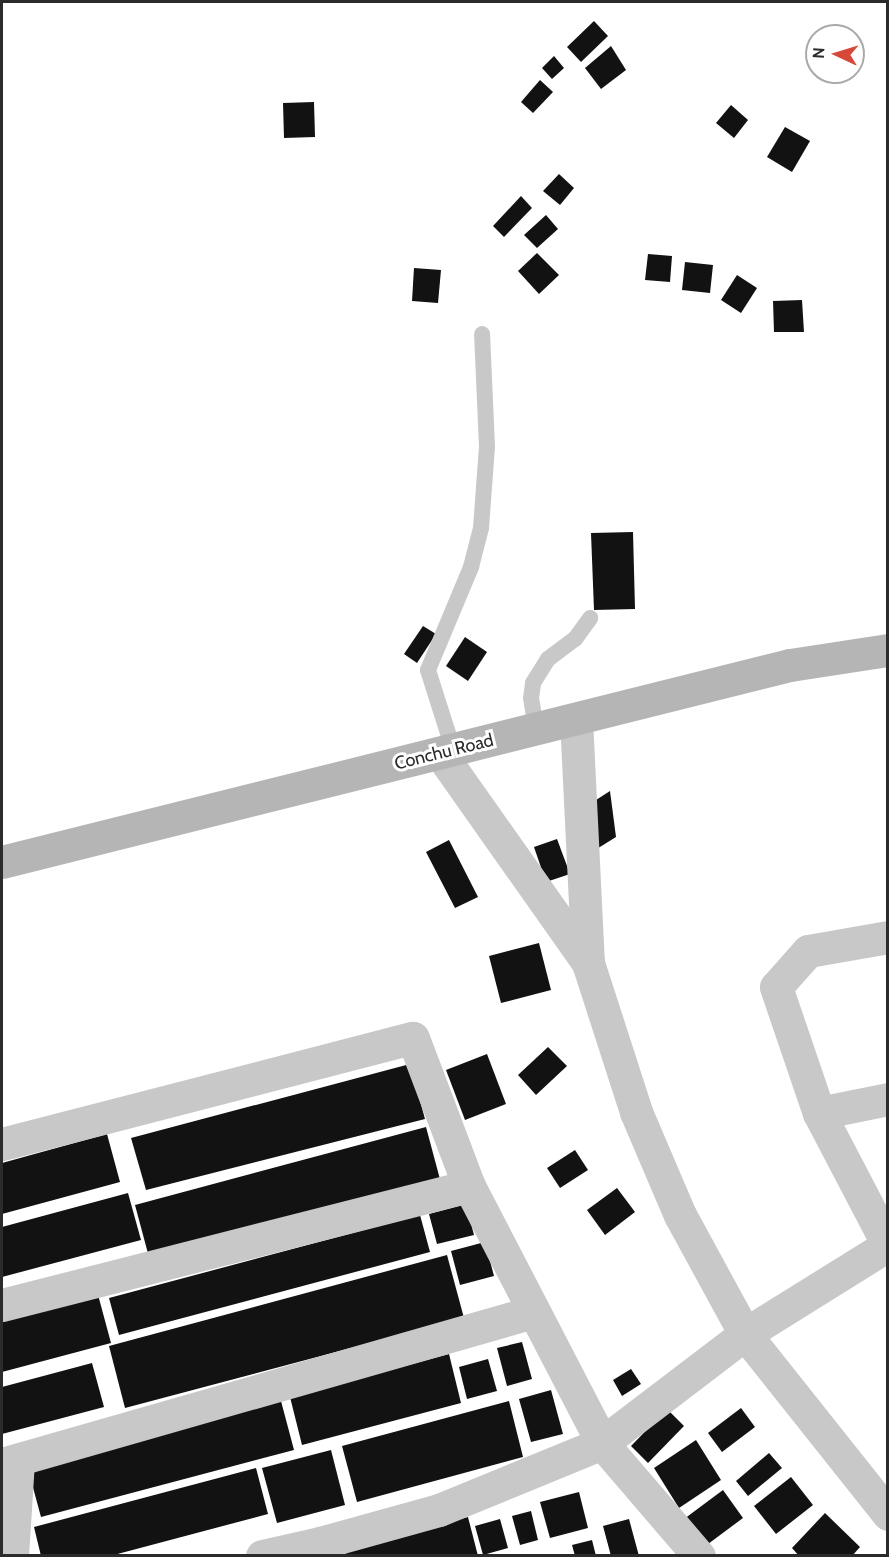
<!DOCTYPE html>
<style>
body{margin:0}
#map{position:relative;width:889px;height:1557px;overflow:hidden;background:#fff;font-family:Cabin,sans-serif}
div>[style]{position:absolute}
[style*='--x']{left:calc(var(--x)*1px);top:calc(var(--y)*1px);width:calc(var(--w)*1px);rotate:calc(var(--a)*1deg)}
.building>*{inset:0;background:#121212}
.lane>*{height:16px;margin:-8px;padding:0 8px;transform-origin:8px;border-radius:8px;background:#c8c8c8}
.street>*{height:33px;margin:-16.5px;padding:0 16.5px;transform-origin:16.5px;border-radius:16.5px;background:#c8c8c8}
.secondary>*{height:33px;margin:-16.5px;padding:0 16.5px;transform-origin:16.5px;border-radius:16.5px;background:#b5b5b5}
span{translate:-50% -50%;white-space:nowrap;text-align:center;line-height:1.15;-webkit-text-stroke:6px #fff;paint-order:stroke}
.street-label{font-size:18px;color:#2b2b2b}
.frame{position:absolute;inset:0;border:3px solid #2b2b2b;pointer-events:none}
.north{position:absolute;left:805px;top:24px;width:60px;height:60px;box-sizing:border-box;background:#fff;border:2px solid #aaa;border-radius:50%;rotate:274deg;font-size:16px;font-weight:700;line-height:24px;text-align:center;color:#2b2b2b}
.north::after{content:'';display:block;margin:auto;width:21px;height:27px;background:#d74839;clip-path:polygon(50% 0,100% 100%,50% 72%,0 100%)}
</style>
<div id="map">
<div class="building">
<div style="clip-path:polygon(594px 21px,608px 36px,581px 62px,567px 47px)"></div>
<div style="clip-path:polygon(611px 46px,626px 70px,601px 89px,585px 68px)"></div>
<div style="clip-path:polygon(554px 56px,564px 68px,552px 79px,542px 68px)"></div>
<div style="clip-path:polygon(540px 80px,553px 92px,533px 113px,521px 102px)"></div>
<div style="clip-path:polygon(314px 102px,315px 137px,284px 138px,283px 103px)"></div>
<div style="clip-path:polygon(731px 105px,748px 120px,734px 138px,716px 123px)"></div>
<div style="clip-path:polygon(785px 127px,810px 141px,792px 172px,767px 157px)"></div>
<div style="clip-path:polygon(559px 174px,574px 188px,560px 205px,543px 191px)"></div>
<div style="clip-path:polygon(521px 196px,532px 208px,504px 237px,493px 226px)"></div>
<div style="clip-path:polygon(546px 215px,558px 229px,537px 248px,524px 235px)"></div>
<div style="clip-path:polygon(537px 253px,559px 275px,539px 294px,518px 271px)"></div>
<div style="clip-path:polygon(648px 254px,672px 256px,670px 282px,645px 280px)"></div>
<div style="clip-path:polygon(685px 262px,713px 265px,710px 293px,682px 290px)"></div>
<div style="clip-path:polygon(414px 268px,441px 270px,438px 303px,412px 301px)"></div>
<div style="clip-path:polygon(737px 275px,757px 288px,741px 313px,721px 300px)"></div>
<div style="clip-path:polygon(802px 300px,804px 332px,774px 332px,773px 301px)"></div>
<div style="clip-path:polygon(633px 532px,635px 609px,594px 610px,591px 533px)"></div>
<div style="clip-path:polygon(423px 626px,436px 634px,417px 663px,404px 654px)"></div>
<div style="clip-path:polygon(465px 637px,487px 652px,468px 681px,446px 666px)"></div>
<div style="clip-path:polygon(610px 791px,616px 837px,587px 855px,582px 809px)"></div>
<div style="clip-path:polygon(557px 839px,570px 874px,546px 882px,534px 847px)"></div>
<div style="clip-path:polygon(449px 840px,478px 897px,455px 908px,426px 852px)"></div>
<div style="clip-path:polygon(539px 943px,551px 990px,501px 1003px,489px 956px)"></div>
<div style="clip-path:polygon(548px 1047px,567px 1066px,536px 1095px,518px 1075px)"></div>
<div style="clip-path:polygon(487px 1054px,506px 1104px,465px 1120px,446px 1070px)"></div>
<div style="clip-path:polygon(410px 1064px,425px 1119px,146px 1190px,131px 1138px)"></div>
<div style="clip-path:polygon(426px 1127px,441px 1183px,150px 1261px,135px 1205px)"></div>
<div style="clip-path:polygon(107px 1134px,120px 1182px,2px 1214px,2px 1163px)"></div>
<div style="clip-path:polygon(575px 1150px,588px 1170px,560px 1188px,547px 1168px)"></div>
<div style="clip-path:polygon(617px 1188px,635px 1212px,605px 1235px,587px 1210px)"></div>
<div style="clip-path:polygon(128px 1193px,141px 1240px,2px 1277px,2px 1227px)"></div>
<div style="clip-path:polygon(466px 1204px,474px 1235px,437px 1244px,429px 1214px)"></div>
<div style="clip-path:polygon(420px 1215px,430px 1252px,119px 1335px,109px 1298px)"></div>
<div style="clip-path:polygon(485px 1242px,494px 1276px,460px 1285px,451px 1251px)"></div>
<div style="clip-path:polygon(447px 1255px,464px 1318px,125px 1408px,109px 1346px)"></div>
<div style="clip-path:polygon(97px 1291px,111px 1343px,2px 1372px,2px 1316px)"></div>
<div style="clip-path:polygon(522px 1342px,532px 1379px,507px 1386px,497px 1348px)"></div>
<div style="clip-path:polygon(449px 1354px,461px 1403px,302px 1445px,290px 1397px)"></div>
<div style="clip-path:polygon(488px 1359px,497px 1391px,467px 1399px,459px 1367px)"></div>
<div style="clip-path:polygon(92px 1363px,104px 1407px,2px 1434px,2px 1387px)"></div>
<div style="clip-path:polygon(631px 1369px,641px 1384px,622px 1396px,613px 1380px)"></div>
<div style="clip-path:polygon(551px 1390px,563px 1434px,531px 1442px,519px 1399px)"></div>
<div style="clip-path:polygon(281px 1401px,294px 1450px,41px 1517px,28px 1469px)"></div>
<div style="clip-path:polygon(509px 1401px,523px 1457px,357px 1502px,342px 1446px)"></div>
<div style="clip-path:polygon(741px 1408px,755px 1427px,722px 1452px,708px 1433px)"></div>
<div style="clip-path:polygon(667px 1409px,684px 1426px,648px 1463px,631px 1446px)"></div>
<div style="clip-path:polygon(696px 1440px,721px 1480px,679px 1508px,654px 1468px)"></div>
<div style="clip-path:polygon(331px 1450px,345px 1505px,277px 1523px,262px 1468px)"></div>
<div style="clip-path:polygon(769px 1453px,782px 1468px,748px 1496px,736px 1481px)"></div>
<div style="clip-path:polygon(256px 1468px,268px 1514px,110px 1556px,41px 1556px,34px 1527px)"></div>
<div style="clip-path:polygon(791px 1477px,813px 1505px,776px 1534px,754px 1506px)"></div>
<div style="clip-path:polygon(723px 1490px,743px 1518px,704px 1547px,684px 1519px)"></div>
<div style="clip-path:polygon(579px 1492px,588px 1528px,550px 1538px,540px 1502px)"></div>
<div style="clip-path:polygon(531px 1511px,538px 1540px,520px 1545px,512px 1516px)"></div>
<div style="clip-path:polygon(825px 1513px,860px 1547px,852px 1556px,799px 1556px,792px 1548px)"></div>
<div style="clip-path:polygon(468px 1517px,478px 1556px,346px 1556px,345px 1550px)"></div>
<div style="clip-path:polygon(500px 1519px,508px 1548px,483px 1555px,475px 1526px)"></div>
<div style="clip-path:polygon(629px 1519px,639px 1556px,611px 1556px,603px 1526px)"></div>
<div style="clip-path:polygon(592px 1540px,596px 1556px,575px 1556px,572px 1545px)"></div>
</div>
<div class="lane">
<div style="--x:536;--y:729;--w:31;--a:-99"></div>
<div style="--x:531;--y:698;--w:15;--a:-82"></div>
<div style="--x:533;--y:683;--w:28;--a:-58"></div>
<div style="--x:548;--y:659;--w:34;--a:-37"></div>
<div style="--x:575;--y:639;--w:26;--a:-54"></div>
<div style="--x:453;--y:749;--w:83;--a:-107.6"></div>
<div style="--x:428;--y:670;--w:112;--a:-67.3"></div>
<div style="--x:471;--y:567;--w:40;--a:-75.6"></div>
<div style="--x:481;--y:528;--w:81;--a:-85.8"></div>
<div style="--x:487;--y:447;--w:113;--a:-92.5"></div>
</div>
<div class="street">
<div style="--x:576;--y:719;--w:244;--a:87.2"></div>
<div style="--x:588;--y:963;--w:157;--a:72.1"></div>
<div style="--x:636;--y:1112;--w:112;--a:66.9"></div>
<div style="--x:680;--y:1215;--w:136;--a:61.4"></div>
<div style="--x:745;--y:1334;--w:230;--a:51.5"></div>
<div style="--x:440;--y:753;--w:257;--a:54.8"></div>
<div style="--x:888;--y:937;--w:81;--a:170.1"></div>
<div style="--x:808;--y:951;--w:48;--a:131.6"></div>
<div style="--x:776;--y:987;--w:133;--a:71.2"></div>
<div style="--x:819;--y:1113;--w:149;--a:62.4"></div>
<div style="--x:819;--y:1113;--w:70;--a:-11.5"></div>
<div style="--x:2;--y:1144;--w:424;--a:-14.5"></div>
<div style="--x:413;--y:1038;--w:158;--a:69.3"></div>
<div style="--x:469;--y:1186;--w:289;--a:62.6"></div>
<div style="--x:602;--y:1443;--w:149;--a:49.4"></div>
<div style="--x:2;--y:1305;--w:482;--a:-14.3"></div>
<div style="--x:2;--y:1464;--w:552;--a:-15.97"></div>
<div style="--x:12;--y:1556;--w:96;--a:-86.4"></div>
<div style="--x:262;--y:1556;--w:59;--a:-12.6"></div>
<div style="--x:320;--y:1543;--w:123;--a:-15.5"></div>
<div style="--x:439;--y:1510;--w:176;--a:-22.3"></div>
<div style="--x:602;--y:1443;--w:180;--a:-37.3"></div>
<div style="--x:745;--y:1334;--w:168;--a:-31.9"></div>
</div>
<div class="secondary">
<div style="--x:2;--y:862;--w:812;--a:-14.04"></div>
<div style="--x:790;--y:665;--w:99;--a:-8.7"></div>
</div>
<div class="street-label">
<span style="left:444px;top:752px;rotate:-14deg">Conchu Road</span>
</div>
<div class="frame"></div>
<div class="north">N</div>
</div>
